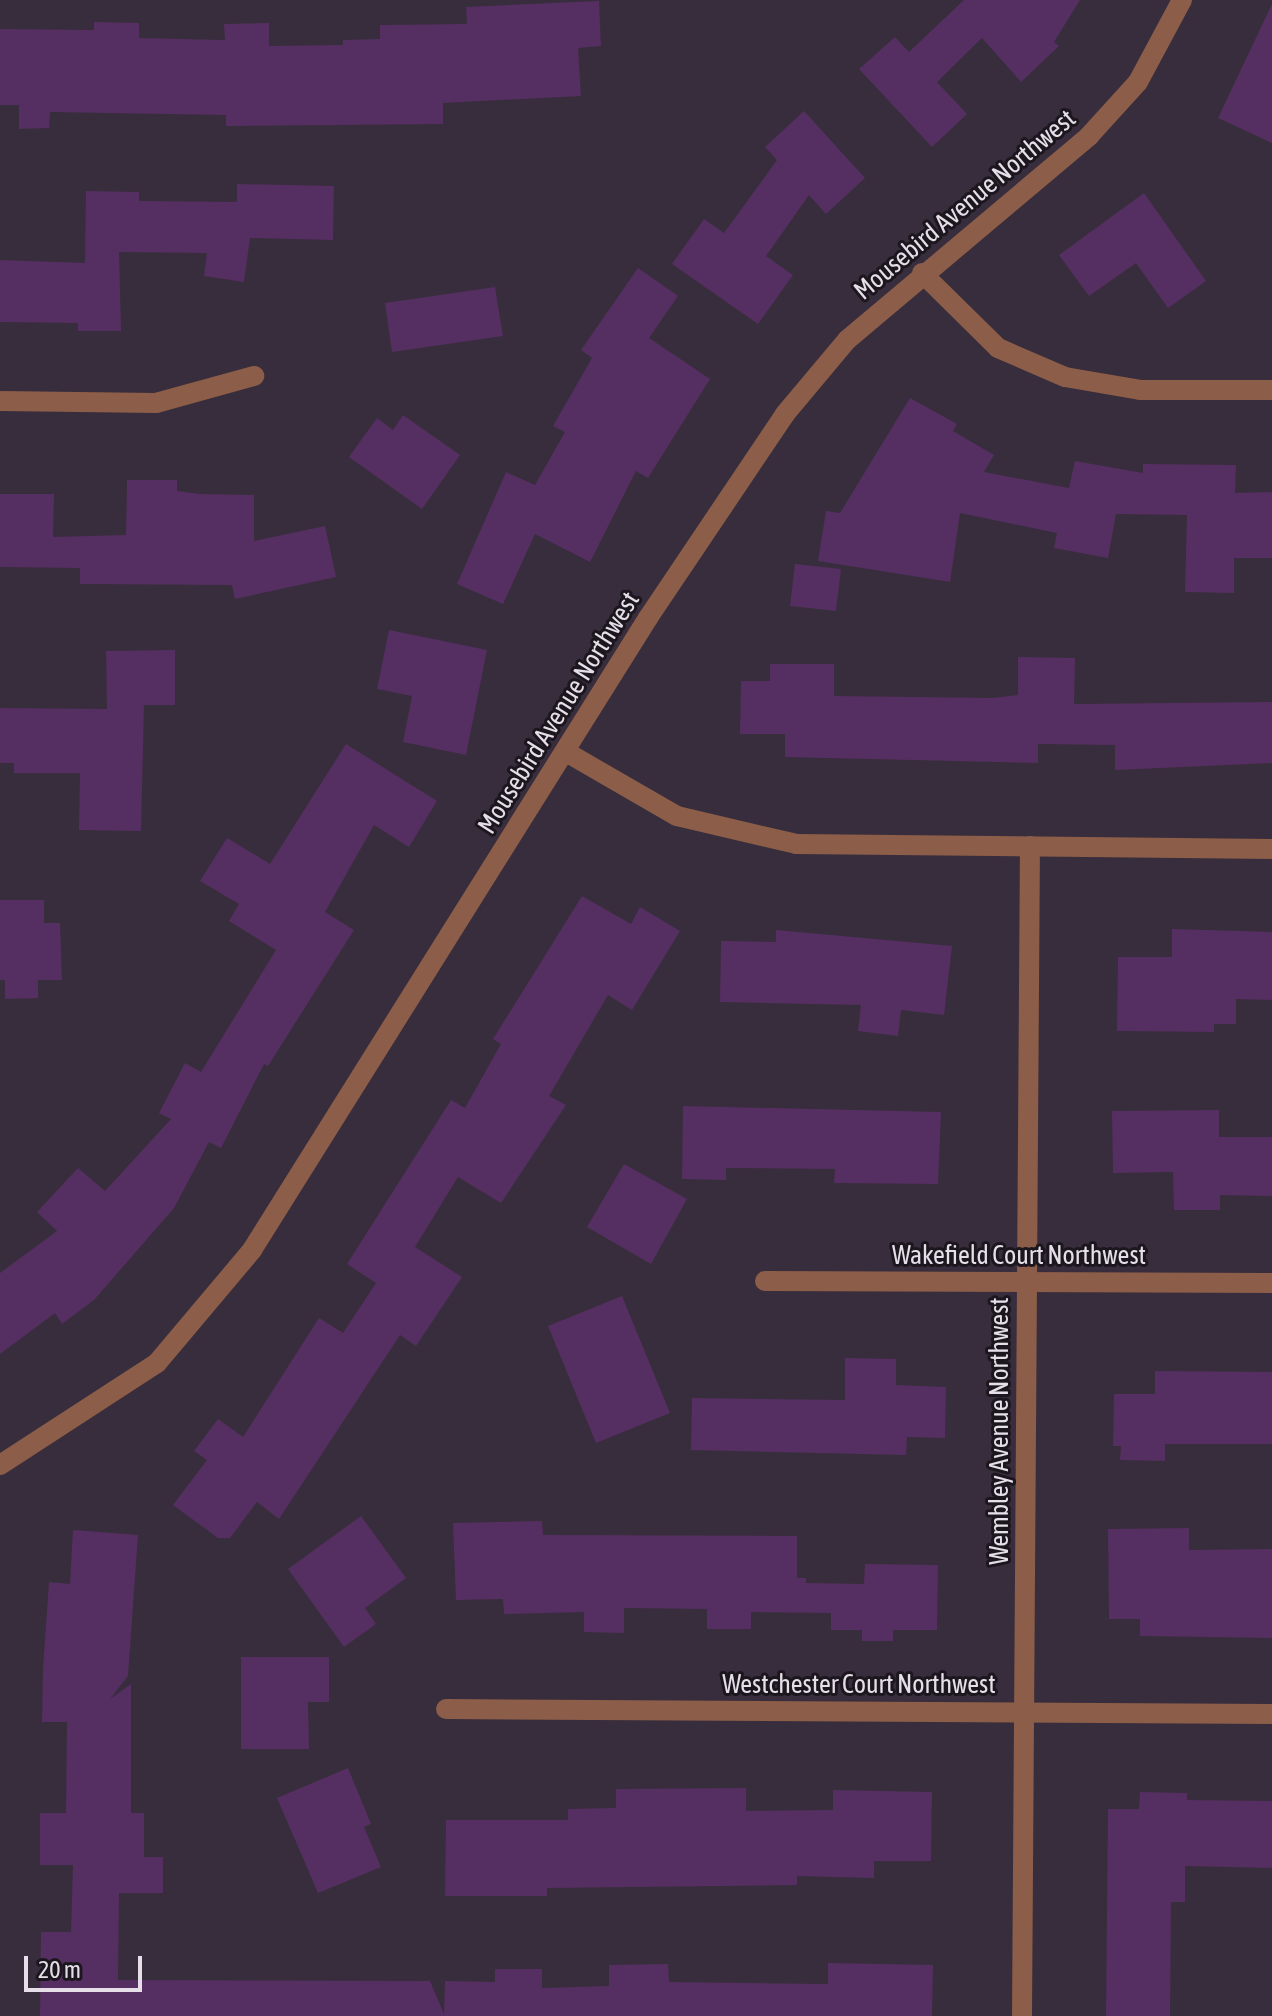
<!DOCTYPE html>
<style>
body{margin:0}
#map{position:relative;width:1272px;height:2016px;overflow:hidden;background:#382d3c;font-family:"Asap Condensed",sans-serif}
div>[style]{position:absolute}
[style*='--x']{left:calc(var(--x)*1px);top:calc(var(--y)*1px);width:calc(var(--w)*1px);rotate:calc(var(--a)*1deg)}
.building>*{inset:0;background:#552f61}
.minor>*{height:20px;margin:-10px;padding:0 10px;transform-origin:10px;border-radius:10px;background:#8c5d48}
span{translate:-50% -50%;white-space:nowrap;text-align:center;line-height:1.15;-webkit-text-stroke:6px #1c171e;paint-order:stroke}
.street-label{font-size:26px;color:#e6dee8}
.scale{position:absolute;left:24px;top:1956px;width:118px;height:36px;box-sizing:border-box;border:4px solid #e6dee8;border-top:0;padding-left:10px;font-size:24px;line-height:28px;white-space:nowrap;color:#e6dee8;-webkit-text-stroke:6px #1c171e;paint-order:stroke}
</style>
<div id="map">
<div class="building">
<div style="clip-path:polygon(964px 0,1080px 0,1054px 42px,1059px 46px,1021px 82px,982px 38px,937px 82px,967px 114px,932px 147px,859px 69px,895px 37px,909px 52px)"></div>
<div style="clip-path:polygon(599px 1px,601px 46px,578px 48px,581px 96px,443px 103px,443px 124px,226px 126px,226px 115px,50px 112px,49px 128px,19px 129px,19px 105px,0 105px,0 29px,94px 30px,94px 22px,139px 23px,139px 38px,225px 40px,224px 24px,269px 23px,269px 46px,343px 45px,343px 40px,380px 39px,380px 25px,467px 24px,466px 7px)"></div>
<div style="clip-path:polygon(1272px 4px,1272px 143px,1218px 118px)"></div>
<div style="clip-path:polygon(804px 111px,865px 178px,826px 214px,809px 195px,766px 256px,793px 275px,758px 324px,672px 264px,704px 219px,724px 233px,777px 160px,765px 147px)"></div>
<div style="clip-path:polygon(237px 184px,334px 186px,333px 240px,250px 238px,244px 282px,204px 276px,207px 253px,119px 252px,121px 331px,78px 331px,78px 323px,0 322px,0 260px,85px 263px,86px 191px,139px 192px,139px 201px,237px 202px)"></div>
<div style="clip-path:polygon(1144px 193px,1206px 281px,1168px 308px,1136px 263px,1089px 296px,1059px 255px)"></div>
<div style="clip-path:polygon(638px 268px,678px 296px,649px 338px,710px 379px,648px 478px,636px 471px,590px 562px,535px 534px,503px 604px,457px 584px,506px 472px,535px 485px,565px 432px,553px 426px,592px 358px,581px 350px)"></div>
<div style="clip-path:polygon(495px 287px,503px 336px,392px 352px,385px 303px)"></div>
<div style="clip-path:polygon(910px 398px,957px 424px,953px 431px,994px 455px,984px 472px,1069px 488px,1075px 461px,1143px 473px,1143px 464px,1236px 465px,1235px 493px,1272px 492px,1272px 558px,1234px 558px,1234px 593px,1185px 592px,1187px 515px,1116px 514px,1108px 558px,1054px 548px,1057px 533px,960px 513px,950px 582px,818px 561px,826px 511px,840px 513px)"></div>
<div style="clip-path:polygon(403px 415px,460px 455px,422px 509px,349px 457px,377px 418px,393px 430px)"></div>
<div style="clip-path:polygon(127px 480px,177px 480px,177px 491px,200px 494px,254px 495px,254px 541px,325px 526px,336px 577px,235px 599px,232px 585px,80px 584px,80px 568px,0 567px,0 494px,54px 494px,53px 537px,126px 535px)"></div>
<div style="clip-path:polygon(795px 564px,841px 569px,836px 611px,790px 606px)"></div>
<div style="clip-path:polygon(389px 630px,487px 650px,466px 755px,403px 742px,412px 696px,377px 689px)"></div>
<div style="clip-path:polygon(175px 650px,175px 705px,144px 705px,141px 831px,79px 830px,80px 773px,14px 773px,14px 763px,0 763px,0 708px,107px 709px,106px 651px)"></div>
<div style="clip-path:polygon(1018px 657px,1075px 658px,1074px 704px,1272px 702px,1272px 763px,1115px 770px,1115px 745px,1038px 744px,1038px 763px,785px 757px,785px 734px,740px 734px,741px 681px,770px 681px,770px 664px,834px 664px,834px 696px,993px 698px,1018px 695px)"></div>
<div style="clip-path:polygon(346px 744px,437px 801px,409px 847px,374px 825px,325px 912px,354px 930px,268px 1066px,264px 1064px,221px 1148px,209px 1142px,174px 1208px,94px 1300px,62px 1324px,55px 1313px,0 1354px,0 1273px,57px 1231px,37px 1212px,78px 1168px,105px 1191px,171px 1119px,159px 1113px,185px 1063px,201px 1072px,276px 950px,229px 921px,239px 904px,200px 881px,227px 838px,270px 864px)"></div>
<div style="clip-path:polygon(582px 896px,631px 924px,640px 907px,680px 931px,632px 1010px,608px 995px,549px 1096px,566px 1105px,501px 1203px,458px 1177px,415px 1247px,462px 1277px,416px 1346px,400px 1335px,279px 1519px,257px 1502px,230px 1538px,218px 1538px,173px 1505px,207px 1460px,194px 1451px,218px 1419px,243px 1437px,319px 1318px,343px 1333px,376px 1283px,347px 1264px,451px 1100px,465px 1108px,501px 1044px,493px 1039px)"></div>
<div style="clip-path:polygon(0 900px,44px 900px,44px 923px,60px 923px,62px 980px,38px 980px,38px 998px,5px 999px,5px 980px,0 980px)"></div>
<div style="clip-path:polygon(1172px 929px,1272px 932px,1272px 1000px,1236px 999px,1236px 1024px,1214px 1024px,1214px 1032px,1117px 1031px,1118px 957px,1172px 957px)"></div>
<div style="clip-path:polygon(776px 930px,952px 946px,944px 1015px,901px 1010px,898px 1036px,858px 1031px,861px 1005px,720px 1002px,721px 941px,776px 942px)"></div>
<div style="clip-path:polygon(683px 1106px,941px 1112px,938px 1184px,834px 1183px,835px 1169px,726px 1168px,726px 1180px,682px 1179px)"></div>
<div style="clip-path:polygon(1219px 1110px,1219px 1137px,1272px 1137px,1272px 1196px,1220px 1195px,1220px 1210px,1174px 1210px,1173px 1172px,1113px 1173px,1112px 1111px)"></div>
<div style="clip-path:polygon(624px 1164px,687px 1199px,651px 1264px,587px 1227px)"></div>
<div style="clip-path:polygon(622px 1296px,670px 1413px,596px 1443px,548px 1326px)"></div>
<div style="clip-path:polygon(845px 1358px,896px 1359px,896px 1385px,946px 1387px,945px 1438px,907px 1437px,906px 1455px,691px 1450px,692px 1398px,845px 1400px)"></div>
<div style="clip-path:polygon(1155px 1371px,1272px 1372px,1272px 1444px,1165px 1444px,1165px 1461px,1120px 1460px,1121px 1446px,1113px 1446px,1114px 1394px,1155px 1394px)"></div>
<div style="clip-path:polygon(361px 1516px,406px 1578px,365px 1608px,376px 1624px,344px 1647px,288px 1569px)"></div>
<div style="clip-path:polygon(542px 1521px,543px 1535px,797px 1536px,797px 1578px,806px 1578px,806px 1583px,864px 1584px,865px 1564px,938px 1565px,937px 1630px,893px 1630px,893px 1641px,862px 1641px,862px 1630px,831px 1630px,831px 1613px,751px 1612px,751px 1629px,707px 1629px,707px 1609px,624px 1608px,624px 1633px,584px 1632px,584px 1612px,504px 1614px,503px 1599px,456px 1600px,453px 1523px)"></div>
<div style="clip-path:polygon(1189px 1528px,1189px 1550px,1272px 1549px,1272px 1638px,1140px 1636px,1140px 1619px,1109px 1619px,1108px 1529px)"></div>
<div style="clip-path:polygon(73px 1530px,138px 1535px,128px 1676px,110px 1699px,131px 1684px,131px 1813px,144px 1813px,144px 1857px,163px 1857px,163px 1893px,119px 1893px,118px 1980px,430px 1981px,444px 2014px,445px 1981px,495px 1982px,495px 1969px,542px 1969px,542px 1988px,609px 1986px,609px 1965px,668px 1964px,669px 1982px,828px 1984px,828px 1963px,933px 1965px,932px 2016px,40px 2016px,41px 1932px,71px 1932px,73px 1865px,40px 1865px,40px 1813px,66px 1813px,67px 1722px,42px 1722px,43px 1669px,49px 1582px,70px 1584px)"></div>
<div style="clip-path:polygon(241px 1657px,329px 1657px,329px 1702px,308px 1702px,309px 1749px,241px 1749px)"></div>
<div style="clip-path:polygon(348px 1768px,371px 1824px,364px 1827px,381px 1867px,318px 1893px,277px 1798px)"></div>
<div style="clip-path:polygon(746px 1788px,746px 1811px,833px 1810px,833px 1790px,932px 1792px,931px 1861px,874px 1861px,874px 1878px,797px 1876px,797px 1885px,547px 1888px,547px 1896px,445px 1896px,446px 1820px,568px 1820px,568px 1809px,616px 1808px,616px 1789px)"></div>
<div style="clip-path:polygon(1140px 1792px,1187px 1793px,1187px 1800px,1272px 1801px,1272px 1868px,1185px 1866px,1185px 1902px,1171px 1902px,1170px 2016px,1106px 2016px,1108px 1809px,1139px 1809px)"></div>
</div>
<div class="minor">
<div style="--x:922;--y:273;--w:107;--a:44.6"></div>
<div style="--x:998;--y:348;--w:73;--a:23.4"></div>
<div style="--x:1065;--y:377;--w:76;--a:9.8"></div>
<div style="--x:1140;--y:390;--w:132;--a:0"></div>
<div style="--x:0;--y:401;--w:156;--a:0.7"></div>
<div style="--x:156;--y:403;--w:102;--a:-15.4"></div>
<div style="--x:566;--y:752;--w:128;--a:30"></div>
<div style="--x:677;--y:816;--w:122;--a:13.2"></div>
<div style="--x:796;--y:844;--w:476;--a:0.6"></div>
<div style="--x:765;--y:1281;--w:507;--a:0.23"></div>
<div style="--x:0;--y:1465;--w:187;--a:-33"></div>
<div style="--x:157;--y:1363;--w:148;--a:-49.9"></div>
<div style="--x:252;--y:1250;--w:746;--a:-57.93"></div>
<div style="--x:648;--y:618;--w:246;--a:-56.1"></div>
<div style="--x:785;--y:414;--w:97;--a:-50"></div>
<div style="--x:847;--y:340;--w:317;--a:-40.1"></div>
<div style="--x:1089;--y:136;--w:73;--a:-47.8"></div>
<div style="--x:1138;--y:82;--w:93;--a:-61.8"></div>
<div style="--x:446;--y:1709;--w:826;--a:0.35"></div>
<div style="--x:1022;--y:2016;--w:1170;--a:-89.61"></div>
</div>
<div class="street-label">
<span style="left:965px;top:205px;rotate:-40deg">Mousebird Avenue Northwest</span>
<span style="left:559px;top:713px;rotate:-58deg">Mousebird Avenue Northwest</span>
<span style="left:1019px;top:1256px">Wakefield Court Northwest</span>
<span style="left:1000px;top:1431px;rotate:-90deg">Wembley Avenue Northwest</span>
<span style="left:859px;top:1685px">Westchester Court Northwest</span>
</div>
<div class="scale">20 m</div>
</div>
